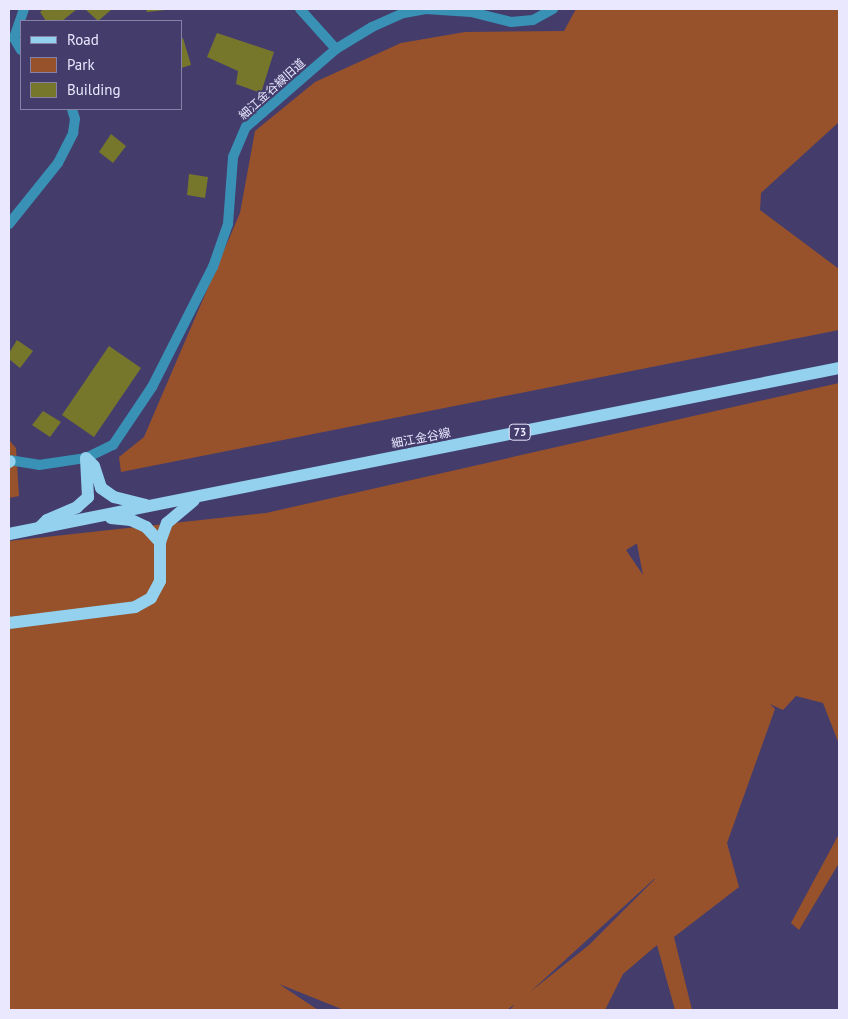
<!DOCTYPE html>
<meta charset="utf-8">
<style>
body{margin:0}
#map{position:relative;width:848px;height:1019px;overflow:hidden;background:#443d6c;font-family:"PT Sans","Noto Sans JP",sans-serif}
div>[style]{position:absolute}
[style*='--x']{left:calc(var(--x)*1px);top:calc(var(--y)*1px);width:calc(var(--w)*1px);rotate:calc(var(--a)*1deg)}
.green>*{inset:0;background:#97522b}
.building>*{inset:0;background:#77772c}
.minor>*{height:10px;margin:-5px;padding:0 5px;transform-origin:5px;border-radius:5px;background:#3992b6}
.tertiary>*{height:10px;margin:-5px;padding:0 5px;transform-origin:5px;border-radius:5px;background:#3992b6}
.primary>*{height:12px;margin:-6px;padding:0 6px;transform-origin:6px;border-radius:6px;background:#93d1ee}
span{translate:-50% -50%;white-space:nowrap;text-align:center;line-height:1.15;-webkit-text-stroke:4px #443d6c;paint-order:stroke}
.shield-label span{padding:1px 4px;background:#443d6c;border:1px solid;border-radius:4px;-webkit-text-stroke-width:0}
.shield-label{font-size:11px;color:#e9e8ff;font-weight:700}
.street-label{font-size:12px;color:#e9e8ff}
.frame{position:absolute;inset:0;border:10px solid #e9e8ff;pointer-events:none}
.legend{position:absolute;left:20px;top:20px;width:162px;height:90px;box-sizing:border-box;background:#443d6c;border:1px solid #8681a7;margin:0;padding:6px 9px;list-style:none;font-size:15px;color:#e9e8ff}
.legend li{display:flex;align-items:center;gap:10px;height:25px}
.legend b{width:25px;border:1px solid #8681a7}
</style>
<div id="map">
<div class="green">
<div style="clip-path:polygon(576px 9px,839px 9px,839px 122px,761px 193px,760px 210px,839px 269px,839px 330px,121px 472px,119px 457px,144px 437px,240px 213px,255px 131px,315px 82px,401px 43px,465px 32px,564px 31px)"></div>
<div style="clip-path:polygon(evenodd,839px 383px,839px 744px,823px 703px,796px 696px,783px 710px,770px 704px,775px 709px,727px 843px,739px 887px,674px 937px,692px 1010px,675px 1010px,657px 945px,623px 974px,605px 1010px,510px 1010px,515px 1004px,507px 1010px,344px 1010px,279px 984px,318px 1010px,9px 1010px,9px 541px,266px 513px,839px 383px,636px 544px,637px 544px,643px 575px,626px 550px,636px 544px,839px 383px,655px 879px,589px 945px,530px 992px,654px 879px,655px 879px)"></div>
<div style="clip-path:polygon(9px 440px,16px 448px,19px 496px,9px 498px)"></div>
<div style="clip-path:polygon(839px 834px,839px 863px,799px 930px,791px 923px)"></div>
</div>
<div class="building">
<div style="clip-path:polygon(44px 9px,77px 9px,62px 21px,46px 21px,40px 12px)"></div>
<div style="clip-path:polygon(85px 9px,109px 9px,111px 10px,98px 21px)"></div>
<div style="clip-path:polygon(146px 9px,166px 9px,166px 10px,147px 12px)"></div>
<div style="clip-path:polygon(217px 33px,274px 52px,261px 93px,236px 84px,238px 71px,207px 57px)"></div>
<div style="clip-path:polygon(183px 38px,191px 65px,181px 68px,181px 39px)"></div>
<div style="clip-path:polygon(111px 134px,126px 146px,113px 163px,99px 152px)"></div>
<div style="clip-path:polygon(189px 174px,208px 177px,205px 198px,187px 195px)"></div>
<div style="clip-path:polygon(17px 340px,33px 351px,20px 368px,9px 359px,9px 353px)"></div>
<div style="clip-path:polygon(109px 346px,141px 368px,94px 437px,62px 415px)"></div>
<div style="clip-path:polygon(43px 411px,61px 422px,50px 437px,32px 425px)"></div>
</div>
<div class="minor">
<div style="--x:21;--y:50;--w:14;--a:-120"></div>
<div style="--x:14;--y:38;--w:31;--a:-71"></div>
<div style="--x:9;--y:224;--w:78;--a:-51.2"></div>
<div style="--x:58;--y:163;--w:34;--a:-63"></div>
<div style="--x:73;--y:133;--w:14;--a:-82"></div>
<div style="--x:75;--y:119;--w:10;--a:-107"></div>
<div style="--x:9;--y:460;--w:30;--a:9"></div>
<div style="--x:39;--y:465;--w:48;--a:-8.5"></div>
</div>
<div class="tertiary">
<div style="--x:300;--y:9;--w:54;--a:48"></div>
<div style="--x:86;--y:458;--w:30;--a:-26"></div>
<div style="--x:113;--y:445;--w:70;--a:-56.1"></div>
<div style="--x:152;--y:387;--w:135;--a:-63.1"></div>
<div style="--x:213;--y:267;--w:46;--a:-70.8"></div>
<div style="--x:228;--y:224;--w:67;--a:-85.7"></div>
<div style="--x:233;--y:157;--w:33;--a:-67"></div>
<div style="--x:246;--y:127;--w:119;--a:-40.9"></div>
<div style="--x:336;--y:49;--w:42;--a:-31.4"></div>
<div style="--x:372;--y:27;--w:35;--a:-24"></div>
<div style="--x:404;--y:13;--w:22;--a:-10"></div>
<div style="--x:426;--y:9;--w:45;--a:3.8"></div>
<div style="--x:471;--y:12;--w:41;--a:14"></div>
<div style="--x:511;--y:22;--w:22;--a:-5"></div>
<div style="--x:533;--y:20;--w:23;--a:-29"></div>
</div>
<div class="primary">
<div style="--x:88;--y:460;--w:8;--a:45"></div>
<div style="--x:94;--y:466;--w:23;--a:72"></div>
<div style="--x:101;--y:488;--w:16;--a:35"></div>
<div style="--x:114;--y:497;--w:33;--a:14"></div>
<div style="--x:9;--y:462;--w:1;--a:-45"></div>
<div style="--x:111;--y:518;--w:20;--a:6"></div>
<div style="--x:131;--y:520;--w:17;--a:25"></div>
<div style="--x:146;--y:527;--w:21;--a:47"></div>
<div style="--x:39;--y:528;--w:11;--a:-45"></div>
<div style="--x:47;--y:520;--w:33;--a:-23"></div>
<div style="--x:77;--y:507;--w:15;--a:-42"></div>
<div style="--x:88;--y:497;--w:39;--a:-93"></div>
<div style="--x:9;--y:534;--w:846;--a:-11.31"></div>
<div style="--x:9;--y:623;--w:127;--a:-7.2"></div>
<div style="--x:135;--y:607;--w:18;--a:-29"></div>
<div style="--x:151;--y:598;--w:19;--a:-62"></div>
<div style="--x:160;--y:581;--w:39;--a:-90"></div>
<div style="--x:160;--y:542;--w:20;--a:-70"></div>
<div style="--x:167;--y:523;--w:35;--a:-40"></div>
</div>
<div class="shield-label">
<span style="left:520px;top:432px">73</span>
</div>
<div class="street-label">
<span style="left:272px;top:89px;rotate:-42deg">細江金谷線旧道</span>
<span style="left:421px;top:438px;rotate:-11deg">細江金谷線</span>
</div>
<div class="frame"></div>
<ul class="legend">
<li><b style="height:6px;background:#93d1ee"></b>Road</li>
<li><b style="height:14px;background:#97522b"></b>Park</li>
<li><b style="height:14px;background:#77772c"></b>Building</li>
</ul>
</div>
